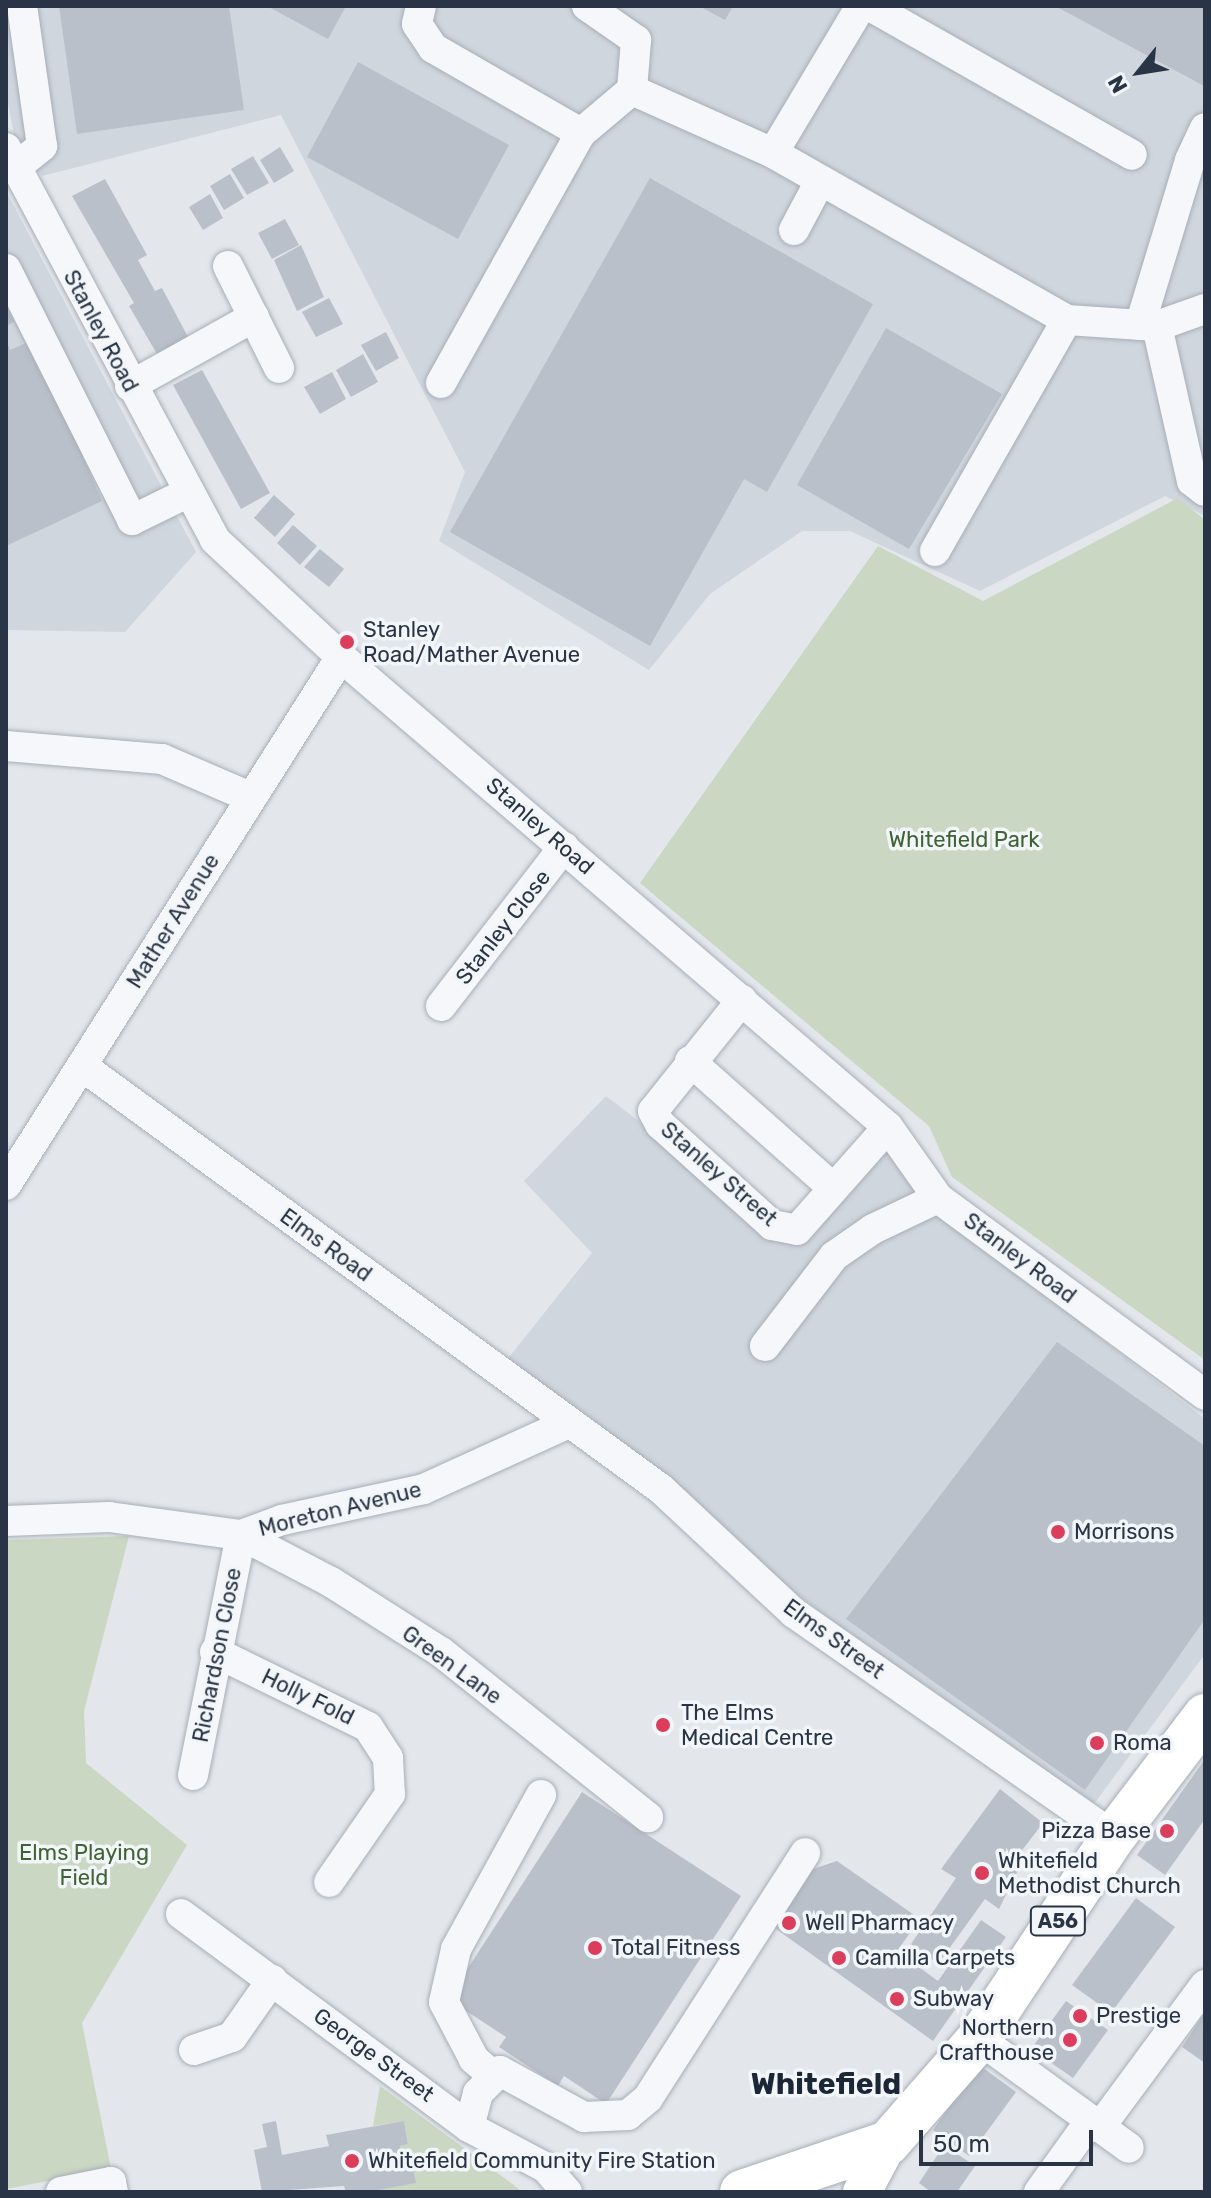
<!DOCTYPE html>
<style>
body{margin:0}
#map{position:relative;width:1211px;height:2198px;overflow:hidden;background:#e3e7ec;font-family:Rubik,sans-serif}
div>[style]{position:absolute}
[style*='--x']{left:calc(var(--x)*1px);top:calc(var(--y)*1px);width:calc(var(--w)*1px);rotate:calc(var(--a)*1deg)}
.built>*{inset:0;background:#d0d6de}
.green>*{inset:0;background:#c9d7c3}
.building>*{inset:0;background:#b9c0ca}
.roads{filter:drop-shadow(0 0 2px #a7aeb7) drop-shadow(0 0 2px #a7aeb7)}
.minor>*{height:30px;margin:-15px;padding:0 15px;transform-origin:15px;border-radius:15px;background:#f6f7fa}
.major>*{height:38px;margin:-19px;padding:0 19px;transform-origin:19px;border-radius:19px;background:#fff}
.highway>*{height:44px;margin:-22px;padding:0 22px;transform-origin:22px;border-radius:22px;background:#fff}
.dots>*{width:22px;height:22px;translate:-50% -50%;box-sizing:border-box;border:4px solid #f3f6f9;border-radius:50%}
span{translate:-50% -50%;white-space:nowrap;text-align:center;line-height:1.15;-webkit-text-stroke:7px #f3f6f9;paint-order:stroke}
.shield-label span{padding:2px 6px;background:#f3f6f9;border:2px solid;border-radius:6px;-webkit-text-stroke-width:0}
.shield-label{font-size:20px;color:#293546;font-weight:700}
.street-label{font-size:22px;color:#293546}
.poi-label{font-size:22px;color:#293546}
.left{translate:0 -50%;text-align:left}
.right{translate:-100% -50%;text-align:right}
.park-label{font-size:22px;color:#3f6334}
.district-label{font-size:30px;color:#1b2637;font-weight:700}
.frame{position:absolute;inset:0;border:8px solid #293546;pointer-events:none}
.north{position:absolute;left:1099px;top:32px;width:80px;height:80px;-webkit-text-stroke:6px #f3f6f9;paint-order:stroke;rotate:240deg;font-size:22px;font-weight:700;line-height:32px;text-align:center;color:#293546}
.north::after{content:'';display:block;margin:auto;width:28px;height:36px;background:#293546;clip-path:polygon(50% 0,100% 100%,50% 72%,0 100%)}
.scale{position:absolute;left:919px;top:2130px;width:174px;height:36px;box-sizing:border-box;border:4px solid #293546;border-top:0;padding-left:10px;font-size:24px;line-height:28px;white-space:nowrap;color:#293546;-webkit-text-stroke:6px #f3f6f9;paint-order:stroke}
</style>
<div id="map">
<div class="built">
<div style="clip-path:polygon(6px 6px,1205px 6px,1205px 516px,1165px 496px,980px 591px,850px 531px,802px 531px,710px 594px,649px 670px,439px 541px,465px 472px,281px 115px,42px 176px,15px 139px,6px 93px)"></div>
<div style="clip-path:polygon(6px 191px,196px 552px,125px 632px,6px 630px)"></div>
<div style="clip-path:polygon(606px 1096px,794px 1240px,884px 1138px,984px 1248px,1205px 1419px,1205px 1654px,1088px 1812px,498px 1371px,592px 1253px,524px 1181px)"></div>
</div>
<div class="green">
<div style="clip-path:polygon(1178px 498px,1205px 520px,1205px 1360px,952px 1177px,929px 1126px,640px 883px,878px 546px,983px 601px)"></div>
<div style="clip-path:polygon(129px 1536px,84px 1711px,86px 1763px,187px 1845px,82px 2023px,111px 2169px,6px 2189px,6px 1540px)"></div>
<div style="clip-path:polygon(380px 2086px,519px 2189px,520px 2192px,369px 2192px,415px 2183px,404px 2170px,400px 2146px,408px 2144px,404px 2121px,373px 2126px)"></div>
</div>
<div class="building">
<div style="clip-path:polygon(59px 6px,229px 6px,244px 110px,77px 134px)"></div>
<div style="clip-path:polygon(267px 6px,346px 6px,328px 39px)"></div>
<div style="clip-path:polygon(699px 6px,733px 6px,725px 20px)"></div>
<div style="clip-path:polygon(1055px 6px,1205px 6px,1205px 85px,1204px 86px)"></div>
<div style="clip-path:polygon(358px 62px,509px 145px,458px 239px,307px 157px)"></div>
<div style="clip-path:polygon(280px 147px,294px 171px,274px 183px,260px 160px)"></div>
<div style="clip-path:polygon(253px 156px,269px 183px,247px 195px,231px 169px)"></div>
<div style="clip-path:polygon(230px 174px,244px 198px,224px 210px,210px 186px)"></div>
<div style="clip-path:polygon(650px 178px,873px 304px,767px 492px,744px 479px,650px 646px,450px 532px)"></div>
<div style="clip-path:polygon(105px 179px,147px 255px,138px 260px,155px 291px,162px 288px,188px 337px,157px 354px,129px 306px,134px 303px,72px 196px)"></div>
<div style="clip-path:polygon(210px 194px,223px 218px,203px 230px,189px 207px)"></div>
<div style="clip-path:polygon(285px 219px,299px 245px,272px 259px,258px 233px)"></div>
<div style="clip-path:polygon(301px 245px,324px 297px,297px 311px,274px 260px)"></div>
<div style="clip-path:polygon(329px 298px,343px 324px,316px 337px,302px 312px)"></div>
<div style="clip-path:polygon(6px 305px,14px 322px,6px 326px)"></div>
<div style="clip-path:polygon(886px 328px,1002px 394px,909px 549px,797px 485px)"></div>
<div style="clip-path:polygon(386px 332px,399px 358px,376px 371px,361px 345px)"></div>
<div style="clip-path:polygon(6px 340px,10px 350px,33px 340px,102px 501px,6px 546px)"></div>
<div style="clip-path:polygon(363px 354px,378px 382px,351px 397px,336px 370px)"></div>
<div style="clip-path:polygon(202px 370px,270px 493px,241px 509px,173px 385px)"></div>
<div style="clip-path:polygon(332px 372px,346px 399px,320px 414px,304px 387px)"></div>
<div style="clip-path:polygon(274px 495px,295px 514px,275px 537px,254px 518px)"></div>
<div style="clip-path:polygon(293px 525px,317px 546px,300px 565px,277px 543px)"></div>
<div style="clip-path:polygon(320px 549px,344px 569px,329px 587px,304px 567px)"></div>
<div style="clip-path:polygon(1057px 1342px,1205px 1446px,1205px 1619px,1085px 1790px,846px 1619px)"></div>
<div style="clip-path:polygon(1205px 1759px,1205px 1819px,1165px 1875px,1137px 1855px)"></div>
<div style="clip-path:polygon(1000px 1789px,1043px 1823px,1020px 1853px,1024px 1858px,999px 1909px,985px 1899px,938px 1964px,911px 1944px,956px 1878px,941px 1869px)"></div>
<div style="clip-path:polygon(582px 1792px,741px 1896px,606px 2104px,564px 2076px,558px 2086px,499px 2047px,506px 2037px,448px 1999px)"></div>
<div style="clip-path:polygon(837px 1861px,920px 1919px,897px 1951px,938px 1981px,981px 1920px,1006px 1937px,933px 2041px,769px 1924px,807px 1871px)"></div>
<div style="clip-path:polygon(1136px 1898px,1175px 1927px,1111px 2013px,1072px 1985px)"></div>
<div style="clip-path:polygon(1066px 2001px,1108px 2030px,1073px 2078px,1031px 2049px)"></div>
<div style="clip-path:polygon(1205px 2012px,1205px 2063px,1182px 2047px)"></div>
<div style="clip-path:polygon(979px 2065px,1016px 2092px,969px 2156px,933px 2130px)"></div>
<div style="clip-path:polygon(276px 2121px,282px 2155px,329px 2146px,326px 2135px,404px 2121px,408px 2144px,400px 2146px,404px 2170px,413px 2169px,416px 2183px,369px 2192px,346px 2192px,344px 2186px,262px 2192px,254px 2150px,267px 2147px,262px 2124px)"></div>
<div style="clip-path:polygon(944px 2145px,975px 2166px,957px 2192px,931px 2192px,919px 2183px)"></div>
</div>
<div class="roads">
<div class="minor">
<div style="--x:421;--y:6;--w:18;--a:103"></div>
<div style="--x:417;--y:24;--w:29;--a:56"></div>
<div style="--x:433;--y:48;--w:171;--a:29.9"></div>
<div style="--x:587;--y:6;--w:60;--a:34.8"></div>
<div style="--x:636;--y:40;--w:50;--a:94.6"></div>
<div style="--x:870;--y:6;--w:301;--a:29.6"></div>
<div style="--x:6;--y:148;--w:444;--a:61.9"></div>
<div style="--x:215;--y:540;--w:172;--a:42.9"></div>
<div style="--x:341;--y:657;--w:721;--a:40.67"></div>
<div style="--x:888;--y:1127;--w:87;--a:54.8"></div>
<div style="--x:938;--y:1198;--w:332;--a:36.4"></div>
<div style="--x:773;--y:153;--w:171;--a:-59.1"></div>
<div style="--x:15;--y:168;--w:35;--a:-39"></div>
<div style="--x:42;--y:146;--w:141;--a:-98.1"></div>
<div style="--x:794;--y:230;--w:55;--a:-62"></div>
<div style="--x:228;--y:266;--w:114;--a:63.4"></div>
<div style="--x:6;--y:269;--w:281;--a:63.3"></div>
<div style="--x:132;--y:520;--w:59;--a:-26.1"></div>
<div style="--x:1140;--y:325;--w:172;--a:-73.1"></div>
<div style="--x:1190;--y:160;--w:35;--a:-65"></div>
<div style="--x:1157;--y:326;--w:159;--a:77.3"></div>
<div style="--x:1192;--y:481;--w:16;--a:38"></div>
<div style="--x:441;--y:383;--w:287;--a:-60.8"></div>
<div style="--x:581;--y:133;--w:67;--a:-40.1"></div>
<div style="--x:632;--y:90;--w:154;--a:24.1"></div>
<div style="--x:773;--y:153;--w:338;--a:29.6"></div>
<div style="--x:1067;--y:320;--w:90;--a:3.8"></div>
<div style="--x:1157;--y:326;--w:51;--a:-19.5"></div>
<div style="--x:130;--y:386;--w:142;--a:-29.1"></div>
<div style="--x:935;--y:551;--w:266;--a:-60.3"></div>
<div style="--x:6;--y:746;--w:157;--a:4.8"></div>
<div style="--x:162;--y:759;--w:96;--a:23.4"></div>
<div style="--x:742;--y:1000;--w:142;--a:128.7"></div>
<div style="--x:653;--y:1111;--w:15;--a:62"></div>
<div style="--x:660;--y:1124;--w:151;--a:42"></div>
<div style="--x:772;--y:1225;--w:25;--a:11"></div>
<div style="--x:797;--y:1230;--w:137;--a:-48.5"></div>
<div style="--x:441;--y:1006;--w:201;--a:-52.3"></div>
<div style="--x:690;--y:1061;--w:191;--a:41.6"></div>
<div style="--x:82;--y:1066;--w:717;--a:36.15"></div>
<div style="--x:661;--y:1489;--w:182;--a:43"></div>
<div style="--x:794;--y:1613;--w:390;--a:34.9"></div>
<div style="--x:6;--y:1185;--w:625;--a:-57.61"></div>
<div style="--x:765;--y:1346;--w:113;--a:-52.5"></div>
<div style="--x:834;--y:1256;--w:47;--a:-34.7"></div>
<div style="--x:873;--y:1229;--w:72;--a:-25.5"></div>
<div style="--x:6;--y:1521;--w:103;--a:-2.2"></div>
<div style="--x:109;--y:1517;--w:133;--a:7.8"></div>
<div style="--x:241;--y:1535;--w:102;--a:27.6"></div>
<div style="--x:331;--y:1582;--w:130;--a:32.5"></div>
<div style="--x:441;--y:1652;--w:265;--a:38.6"></div>
<div style="--x:241;--y:1535;--w:44;--a:-20.1"></div>
<div style="--x:282;--y:1520;--w:145;--a:-12.3"></div>
<div style="--x:424;--y:1489;--w:159;--a:-24.5"></div>
<div style="--x:215;--y:1652;--w:170;--a:26.1"></div>
<div style="--x:368;--y:1727;--w:37;--a:57"></div>
<div style="--x:388;--y:1758;--w:36;--a:87"></div>
<div style="--x:390;--y:1794;--w:107;--a:124.7"></div>
<div style="--x:193;--y:1775;--w:245;--a:-78.7"></div>
<div style="--x:181;--y:1914;--w:358;--a:36.5"></div>
<div style="--x:469;--y:2127;--w:87;--a:28"></div>
<div style="--x:546;--y:2168;--w:32;--a:49"></div>
<div style="--x:979;--y:2039;--w:185;--a:36"></div>
<div style="--x:194;--y:2050;--w:40;--a:-18.9"></div>
<div style="--x:232;--y:2037;--w:70;--a:-54.9"></div>
<div style="--x:491;--y:2074;--w:23;--a:-139"></div>
<div style="--x:474;--y:2059;--w:64;--a:-117.8"></div>
<div style="--x:444;--y:2002;--w:54;--a:-77.2"></div>
<div style="--x:456;--y:1949;--w:176;--a:-61.1"></div>
<div style="--x:469;--y:2127;--w:35;--a:-75"></div>
<div style="--x:478;--y:2093;--w:31;--a:-45"></div>
<div style="--x:500;--y:2071;--w:96;--a:28.7"></div>
<div style="--x:584;--y:2117;--w:44;--a:-2.6"></div>
<div style="--x:628;--y:2115;--w:26;--a:-40"></div>
<div style="--x:648;--y:2098;--w:291;--a:-57.3"></div>
<div style="--x:1100;--y:2127;--w:177;--a:-53.5"></div>
<div style="--x:61;--y:2192;--w:51;--a:-11.3"></div>
<div style="--x:111;--y:2182;--w:10;--a:79"></div>
<div style="--x:1039;--y:2192;--w:89;--a:-54.2"></div>
</div>
<div class="major">
<div style="--x:862;--y:2192;--w:55;--a:-62"></div>
</div>
<div class="highway">
<div style="--x:742;--y:2192;--w:154;--a:-18.6"></div>
<div style="--x:888;--y:2143;--w:138;--a:-48.8"></div>
<div style="--x:979;--y:2039;--w:244;--a:-56.4"></div>
<div style="--x:1114;--y:1836;--w:151;--a:-52.8"></div>
</div>
</div>
<div class="dots">
<div style="left:347px;top:642px;background:#db3e5c"></div>
<div style="left:1058px;top:1532px;background:#db3e5c"></div>
<div style="left:663px;top:1725px;background:#db3e5c"></div>
<div style="left:1097px;top:1743px;background:#db3e5c"></div>
<div style="left:1167px;top:1831px;background:#db3e5c"></div>
<div style="left:982px;top:1873px;background:#db3e5c"></div>
<div style="left:789px;top:1923px;background:#db3e5c"></div>
<div style="left:595px;top:1948px;background:#db3e5c"></div>
<div style="left:839px;top:1958px;background:#db3e5c"></div>
<div style="left:897px;top:1999px;background:#db3e5c"></div>
<div style="left:1080px;top:2016px;background:#db3e5c"></div>
<div style="left:1070px;top:2040px;background:#db3e5c"></div>
<div style="left:352px;top:2161px;background:#db3e5c"></div>
</div>
<div class="shield-label">
<span style="left:1058px;top:1921px">A56</span>
</div>
<div class="street-label">
<span style="left:101px;top:331px;rotate:62deg">Stanley Road</span>
<span style="left:540px;top:826px;rotate:41deg">Stanley Road</span>
<span style="left:173px;top:921px;rotate:-58deg">Mather Avenue</span>
<span style="left:503px;top:927px;rotate:-52deg">Stanley Close</span>
<span style="left:719px;top:1174px;rotate:41deg">Stanley Street</span>
<span style="left:326px;top:1245px;rotate:36deg">Elms Road</span>
<span style="left:1020px;top:1258px;rotate:37deg">Stanley Road</span>
<span style="left:340px;top:1509px;rotate:-14deg">Moreton Avenue</span>
<span style="left:834px;top:1639px;rotate:36deg">Elms Street</span>
<span style="left:217px;top:1655px;rotate:-79deg">Richardson Close</span>
<span style="left:452px;top:1665px;rotate:36deg">Green Lane</span>
<span style="left:308px;top:1697px;rotate:26deg">Holly Fold</span>
<span style="left:374px;top:2055px;rotate:36deg">George Street</span>
</div>
<div class="poi-label">
<span class="left" style="left:363px;top:642px">Stanley<br>Road/Mather Avenue</span>
<span class="left" style="left:1074px;top:1532px">Morrisons</span>
<span class="left" style="left:681px;top:1725px">The Elms<br>Medical Centre</span>
<span class="left" style="left:1113px;top:1743px">Roma</span>
<span class="right" style="left:1151px;top:1831px">Pizza Base</span>
<span class="left" style="left:998px;top:1873px">Whitefield<br>Methodist Church</span>
<span class="left" style="left:805px;top:1923px">Well Pharmacy</span>
<span class="left" style="left:611px;top:1948px">Total Fitness</span>
<span class="left" style="left:855px;top:1958px">Camilla Carpets</span>
<span class="left" style="left:913px;top:1999px">Subway</span>
<span class="left" style="left:1096px;top:2016px">Prestige</span>
<span class="right" style="left:1054px;top:2040px">Northern<br>Crafthouse</span>
<span class="left" style="left:368px;top:2161px">Whitefield Community Fire Station</span>
</div>
<div class="park-label">
<span style="left:964px;top:840px">Whitefield Park</span>
<span style="left:84px;top:1865px">Elms Playing<br>Field</span>
</div>
<div class="district-label">
<span style="left:826px;top:2084px">Whitefield</span>
</div>
<div class="frame"></div>
<div class="north">N</div>
<div class="scale">50 m</div>
</div>
